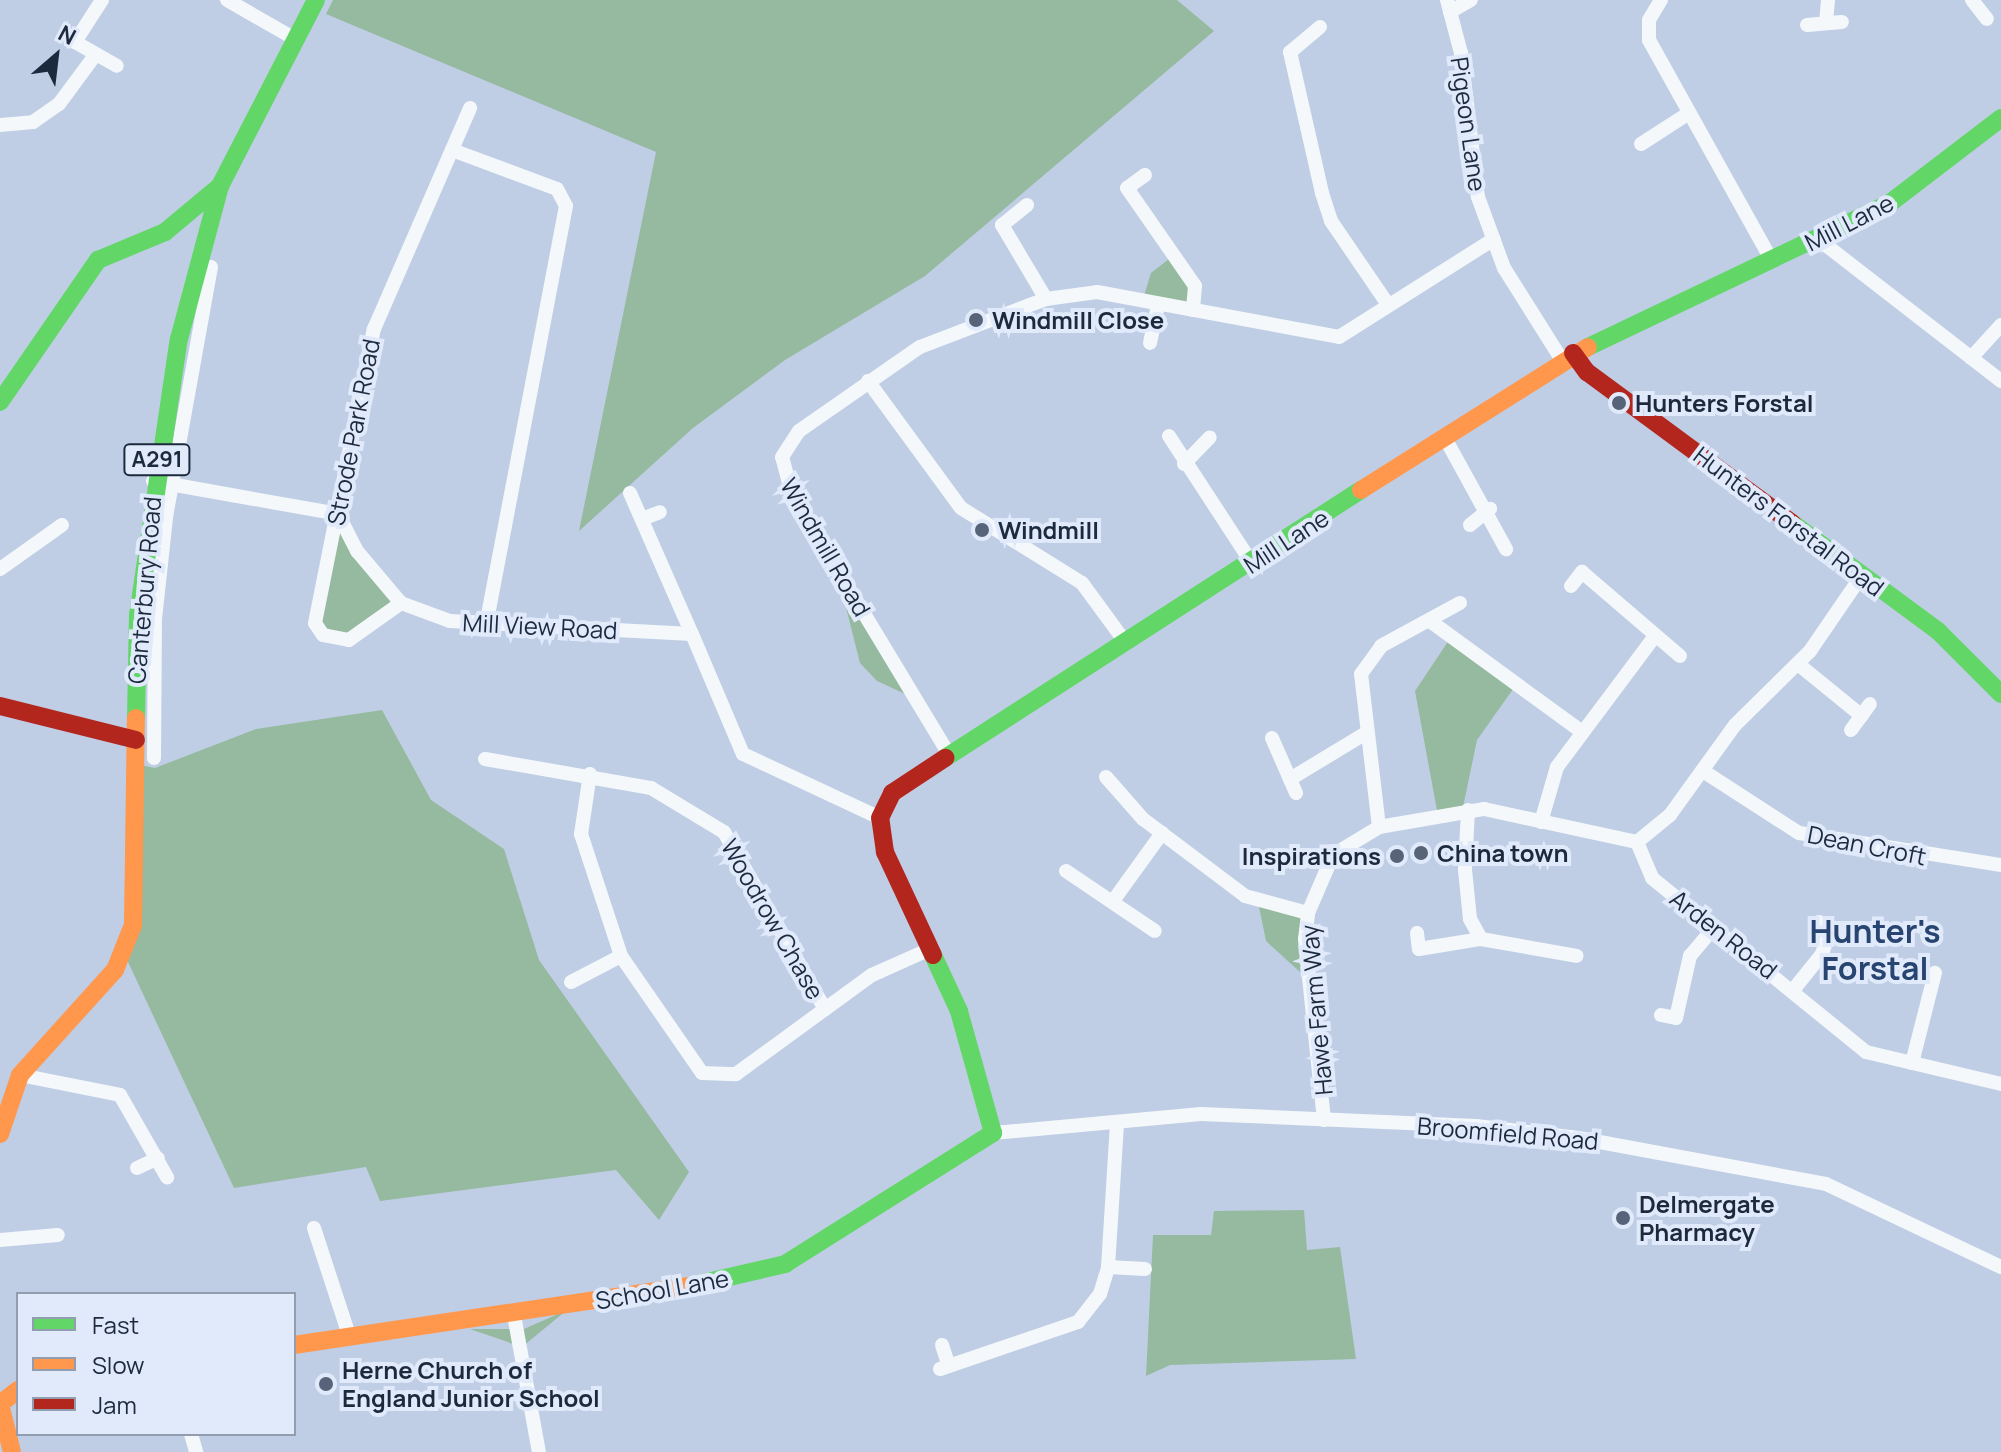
<!DOCTYPE html>
<style>
body{margin:0}
#map{position:relative;width:2001px;height:1452px;overflow:hidden;background:#bfcee5;font-family:Manrope,sans-serif}
div>[style]{position:absolute}
[style*='--x']{left:calc(var(--x)*1px);top:calc(var(--y)*1px);width:calc(var(--w)*1px);rotate:calc(var(--a)*1deg)}
.green>*{inset:0;background:#96ba9f}
.street>*{height:14px;margin:-7px;padding:0 7px;transform-origin:7px;border-radius:7px;background:#f5f8fb}
.fast>*{height:18px;margin:-9px;padding:0 9px;transform-origin:9px;border-radius:9px;background:#63d668}
.slow>*{height:18px;margin:-9px;padding:0 9px;transform-origin:9px;border-radius:9px;background:#ff974d}
.jam>*{height:18px;margin:-9px;padding:0 9px;transform-origin:9px;border-radius:9px;background:#b3261e}
.dots>*{width:22px;height:22px;translate:-50% -50%;box-sizing:border-box;border:4px solid #e0eafb;border-radius:50%}
span{translate:-50% -50%;white-space:nowrap;text-align:center;line-height:1.15;-webkit-text-stroke:8px #e0eafb;paint-order:stroke}
.shield-label span{padding:2px 6px;background:#e0eafb;border:2px solid;border-radius:6px;-webkit-text-stroke-width:0}
.shield-label{font-size:22px;color:#1d2a3e;font-weight:700}
.street-label{font-size:24px;color:#1d2a3e}
.poi-label{font-size:24px;color:#1d2a3e;font-weight:700}
.left{translate:0 -50%;text-align:left}
.right{translate:-100% -50%;text-align:right}
.district-label{font-size:32px;color:#284571;font-weight:700}
.legend{position:absolute;left:16px;top:1292px;width:280px;height:144px;box-sizing:border-box;background:#e0eafb;border:2px solid #929daf;margin:0;padding:10px 14px;list-style:none;font-size:24px;color:#1d2a3e}
.legend li{display:flex;align-items:center;gap:16px;height:40px}
.legend b{width:40px;border:2px solid #929daf}
.north{position:absolute;left:16px;top:16px;width:80px;height:80px;-webkit-text-stroke:6px #e0eafb;paint-order:stroke;rotate:28deg;font-size:22px;font-weight:700;line-height:32px;text-align:center;color:#1d2a3e}
.north::after{content:'';display:block;margin:auto;width:28px;height:36px;background:#1d2a3e;clip-path:polygon(50% 0,100% 100%,50% 72%,0 100%)}
</style>
<div id="map">
<div class="green">
<div style="clip-path:polygon(333px 0,1177px 0,1214px 31px,925px 276px,785px 360px,693px 428px,579px 531px,656px 152px,326px 14px)"></div>
<div style="clip-path:polygon(1174px 255px,1195px 286px,1193px 310px,1142px 302px,1151px 273px)"></div>
<div style="clip-path:polygon(338px 514px,401px 603px,349px 640px,323px 635px,317px 609px)"></div>
<div style="clip-path:polygon(836px 568px,914px 698px,877px 681px,860px 663px)"></div>
<div style="clip-path:polygon(1451px 637px,1516px 685px,1477px 740px,1462px 812px,1438px 816px,1415px 691px)"></div>
<div style="clip-path:polygon(382px 710px,431px 800px,504px 849px,539px 960px,689px 1172px,659px 1220px,616px 1170px,380px 1201px,366px 1167px,234px 1188px,128px 962px,136px 764px,155px 768px,256px 729px)"></div>
<div style="clip-path:polygon(1258px 902px,1308px 913px,1310px 981px,1266px 941px)"></div>
<div style="clip-path:polygon(1304px 1210px,1307px 1250px,1340px 1247px,1356px 1359px,1170px 1365px,1146px 1376px,1153px 1235px,1211px 1235px,1214px 1211px)"></div>
<div style="clip-path:polygon(567px 1310px,522px 1347px,470px 1329px,524px 1329px)"></div>
</div>
<div class="street">
<div style="--x:102;--y:0;--w:50;--a:122.7"></div>
<div style="--x:75;--y:42;--w:48;--a:29.7"></div>
<div style="--x:227;--y:0;--w:78;--a:29.8"></div>
<div style="--x:1447;--y:0;--w:55;--a:75.2"></div>
<div style="--x:1461;--y:53;--w:145;--a:83.3"></div>
<div style="--x:1478;--y:197;--w:76;--a:69.9"></div>
<div style="--x:1504;--y:268;--w:109;--a:57.8"></div>
<div style="--x:1661;--y:0;--w:23;--a:121"></div>
<div style="--x:1649;--y:20;--w:20;--a:90"></div>
<div style="--x:1649;--y:40;--w:253;--a:60.9"></div>
<div style="--x:1972;--y:0;--w:24;--a:52"></div>
<div style="--x:1450;--y:12;--w:24;--a:-30"></div>
<div style="--x:1826;--y:23;--w:23;--a:-85"></div>
<div style="--x:1807;--y:25;--w:35;--a:-5"></div>
<div style="--x:1320;--y:27;--w:39;--a:140"></div>
<div style="--x:1290;--y:52;--w:145;--a:77.2"></div>
<div style="--x:1322;--y:193;--w:29;--a:72"></div>
<div style="--x:1331;--y:221;--w:99;--a:55.7"></div>
<div style="--x:0;--y:125;--w:33;--a:-5"></div>
<div style="--x:33;--y:122;--w:32;--a:-35"></div>
<div style="--x:59;--y:104;--w:62;--a:-53.5"></div>
<div style="--x:1641;--y:144;--w:57;--a:-32.9"></div>
<div style="--x:452;--y:150;--w:112;--a:20.4"></div>
<div style="--x:557;--y:189;--w:19;--a:62"></div>
<div style="--x:566;--y:206;--w:428;--a:100.8"></div>
<div style="--x:1145;--y:175;--w:22;--a:144"></div>
<div style="--x:1127;--y:188;--w:119;--a:55.2"></div>
<div style="--x:1195;--y:286;--w:24;--a:95"></div>
<div style="--x:1027;--y:205;--w:32;--a:141"></div>
<div style="--x:1002;--y:225;--w:86;--a:59.3"></div>
<div style="--x:1818;--y:239;--w:232;--a:37.8"></div>
<div style="--x:1150;--y:343;--w:39;--a:-78"></div>
<div style="--x:1971;--y:358;--w:45;--a:-47.7"></div>
<div style="--x:868;--y:381;--w:157;--a:53.8"></div>
<div style="--x:961;--y:508;--w:142;--a:31.8"></div>
<div style="--x:1082;--y:583;--w:69;--a:53.8"></div>
<div style="--x:1169;--y:436;--w:154;--a:56.9"></div>
<div style="--x:1445;--y:438;--w:127;--a:61.2"></div>
<div style="--x:1184;--y:464;--w:37;--a:-46"></div>
<div style="--x:153;--y:481;--w:188;--a:10.1"></div>
<div style="--x:338;--y:514;--w:42;--a:62.8"></div>
<div style="--x:357;--y:551;--w:68;--a:49.8"></div>
<div style="--x:401;--y:603;--w:52;--a:20.2"></div>
<div style="--x:450;--y:621;--w:242;--a:3.1"></div>
<div style="--x:692;--y:634;--w:130;--a:67"></div>
<div style="--x:743;--y:754;--w:151;--a:25"></div>
<div style="--x:630;--y:493;--w:154;--a:66.3"></div>
<div style="--x:642;--y:519;--w:19;--a:-21"></div>
<div style="--x:1470;--y:525;--w:26;--a:-39"></div>
<div style="--x:0;--y:569;--w:76;--a:-35.4"></div>
<div style="--x:1571;--y:586;--w:18;--a:-52"></div>
<div style="--x:1582;--y:572;--w:129;--a:40.6"></div>
<div style="--x:401;--y:603;--w:64;--a:144.6"></div>
<div style="--x:349;--y:640;--w:26;--a:-169"></div>
<div style="--x:323;--y:635;--w:14;--a:-124"></div>
<div style="--x:315;--y:623;--w:300;--a:-78.7"></div>
<div style="--x:374;--y:329;--w:241;--a:-66.5"></div>
<div style="--x:1430;--y:621;--w:188;--a:36.1"></div>
<div style="--x:1798;--y:664;--w:82;--a:39.1"></div>
<div style="--x:1851;--y:730;--w:32;--a:-54"></div>
<div style="--x:1272;--y:738;--w:60;--a:66.4"></div>
<div style="--x:950;--y:756;--w:306;--a:-121.1"></div>
<div style="--x:792;--y:494;--w:38;--a:-105"></div>
<div style="--x:782;--y:457;--w:31;--a:-57"></div>
<div style="--x:799;--y:431;--w:147;--a:-34.8"></div>
<div style="--x:920;--y:347;--w:135;--a:-20.9"></div>
<div style="--x:1046;--y:299;--w:51;--a:-7.8"></div>
<div style="--x:1097;--y:292;--w:246;--a:10.5"></div>
<div style="--x:1339;--y:337;--w:183;--a:-32.3"></div>
<div style="--x:154;--y:758;--w:139;--a:-89.6"></div>
<div style="--x:155;--y:619;--w:103;--a:-83.8"></div>
<div style="--x:166;--y:517;--w:254;--a:-79.8"></div>
<div style="--x:485;--y:759;--w:169;--a:9.9"></div>
<div style="--x:651;--y:788;--w:85;--a:31.1"></div>
<div style="--x:724;--y:832;--w:204;--a:60.3"></div>
<div style="--x:1703;--y:771;--w:114;--a:32.9"></div>
<div style="--x:1799;--y:833;--w:205;--a:9"></div>
<div style="--x:590;--y:774;--w:61;--a:98.5"></div>
<div style="--x:581;--y:834;--w:128;--a:71.8"></div>
<div style="--x:621;--y:956;--w:142;--a:55.3"></div>
<div style="--x:702;--y:1073;--w:34;--a:2"></div>
<div style="--x:736;--y:1074;--w:168;--a:-36.1"></div>
<div style="--x:872;--y:975;--w:64;--a:-24.1"></div>
<div style="--x:1106;--y:777;--w:56;--a:48.6"></div>
<div style="--x:1143;--y:819;--w:128;--a:37"></div>
<div style="--x:1245;--y:896;--w:65;--a:15.1"></div>
<div style="--x:1290;--y:779;--w:85;--a:-31.1"></div>
<div style="--x:1468;--y:810;--w:60;--a:92.9"></div>
<div style="--x:1465;--y:870;--w:49;--a:84.2"></div>
<div style="--x:1470;--y:919;--w:23;--a:61"></div>
<div style="--x:1481;--y:939;--w:97;--a:10"></div>
<div style="--x:1541;--y:822;--w:57;--a:-73.8"></div>
<div style="--x:1557;--y:767;--w:164;--a:-53.2"></div>
<div style="--x:1379;--y:827;--w:154;--a:-96.7"></div>
<div style="--x:1361;--y:674;--w:34;--a:-54"></div>
<div style="--x:1381;--y:646;--w:90;--a:-28.6"></div>
<div style="--x:1637;--y:842;--w:39;--a:67"></div>
<div style="--x:1652;--y:878;--w:276;--a:39.1"></div>
<div style="--x:1866;--y:1052;--w:139;--a:13.3"></div>
<div style="--x:1066;--y:871;--w:107;--a:34"></div>
<div style="--x:1113;--y:901;--w:84;--a:-54.2"></div>
<div style="--x:1417;--y:933;--w:16;--a:83"></div>
<div style="--x:1419;--y:949;--w:63;--a:-9.2"></div>
<div style="--x:571;--y:982;--w:56;--a:-27.5"></div>
<div style="--x:1794;--y:989;--w:45;--a:-51.3"></div>
<div style="--x:1822;--y:954;--w:28;--a:-72"></div>
<div style="--x:1831;--y:927;--w:13;--a:-157"></div>
<div style="--x:1661;--y:1015;--w:15;--a:11"></div>
<div style="--x:1676;--y:1018;--w:64;--a:-77.3"></div>
<div style="--x:1690;--y:956;--w:38;--a:-50"></div>
<div style="--x:1912;--y:1063;--w:93;--a:-75.7"></div>
<div style="--x:20;--y:1075;--w:102;--a:11.3"></div>
<div style="--x:120;--y:1095;--w:95;--a:60.2"></div>
<div style="--x:1324;--y:1120;--w:182;--a:-96"></div>
<div style="--x:1305;--y:939;--w:26;--a:-83"></div>
<div style="--x:1308;--y:913;--w:63;--a:-66.7"></div>
<div style="--x:1333;--y:855;--w:54;--a:-31.3"></div>
<div style="--x:1379;--y:827;--w:107;--a:-9.7"></div>
<div style="--x:1484;--y:809;--w:157;--a:12.2"></div>
<div style="--x:1637;--y:842;--w:43;--a:-39.3"></div>
<div style="--x:1670;--y:815;--w:111;--a:-54.2"></div>
<div style="--x:1735;--y:725;--w:105;--a:-44.6"></div>
<div style="--x:1810;--y:651;--w:92;--a:-55.6"></div>
<div style="--x:993;--y:1133;--w:209;--a:-5.2"></div>
<div style="--x:1201;--y:1114;--w:275;--a:2.5"></div>
<div style="--x:1476;--y:1126;--w:103;--a:6.7"></div>
<div style="--x:1578;--y:1138;--w:252;--a:10.5"></div>
<div style="--x:1826;--y:1184;--w:194;--a:25.4"></div>
<div style="--x:137;--y:1168;--w:23;--a:-25"></div>
<div style="--x:314;--y:1228;--w:113;--a:71.9"></div>
<div style="--x:0;--y:1240;--w:58;--a:-4.9"></div>
<div style="--x:1108;--y:1267;--w:37;--a:3"></div>
<div style="--x:514;--y:1315;--w:139;--a:79.7"></div>
<div style="--x:942;--y:1345;--w:22;--a:72"></div>
<div style="--x:940;--y:1369;--w:146;--a:-18.8"></div>
<div style="--x:1078;--y:1322;--w:36;--a:-52"></div>
<div style="--x:1100;--y:1294;--w:28;--a:-73"></div>
<div style="--x:1108;--y:1267;--w:144;--a:-86.4"></div>
<div style="--x:191;--y:1434;--w:19;--a:74"></div>
</div>
<div class="fast">
<div style="--x:1588;--y:347;--w:335;--a:-25.5"></div>
<div style="--x:1890;--y:203;--w:140;--a:-37.4"></div>
<div style="--x:0;--y:402;--w:173;--a:-55.4"></div>
<div style="--x:98;--y:260;--w:73;--a:-22.7"></div>
<div style="--x:165;--y:232;--w:72;--a:-39.9"></div>
<div style="--x:1792;--y:523;--w:182;--a:36.5"></div>
<div style="--x:1938;--y:631;--w:89;--a:45"></div>
<div style="--x:136;--y:718;--w:103;--a:-88.9"></div>
<div style="--x:138;--y:615;--w:279;--a:-81.6"></div>
<div style="--x:179;--y:339;--w:158;--a:-75"></div>
<div style="--x:220;--y:186;--w:209;--a:-62.7"></div>
<div style="--x:945;--y:758;--w:495;--a:-32.8"></div>
<div style="--x:690;--y:1286;--w:98;--a:-13"></div>
<div style="--x:785;--y:1264;--w:246;--a:-32.2"></div>
<div style="--x:993;--y:1133;--w:127;--a:-105.6"></div>
<div style="--x:959;--y:1011;--w:62;--a:-114.9"></div>
</div>
<div class="slow">
<div style="--x:1361;--y:490;--w:268;--a:-32.2"></div>
<div style="--x:0;--y:1134;--w:62;--a:-71.3"></div>
<div style="--x:20;--y:1075;--w:142;--a:-47.9"></div>
<div style="--x:115;--y:970;--w:48;--a:-68.2"></div>
<div style="--x:133;--y:925;--w:207;--a:-89.2"></div>
<div style="--x:294;--y:1345;--w:400;--a:-8.5"></div>
<div style="--x:0;--y:1404;--w:23;--a:-38"></div>
<div style="--x:0;--y:1404;--w:49;--a:76"></div>
</div>
<div class="jam">
<div style="--x:1573;--y:353;--w:24;--a:54"></div>
<div style="--x:1587;--y:372;--w:255;--a:36.4"></div>
<div style="--x:0;--y:706;--w:140;--a:14"></div>
<div style="--x:933;--y:955;--w:114;--a:-115"></div>
<div style="--x:885;--y:852;--w:34;--a:-98"></div>
<div style="--x:880;--y:818;--w:28;--a:-64"></div>
<div style="--x:892;--y:793;--w:64;--a:-33.4"></div>
</div>
<div class="dots">
<div style="left:976px;top:320px;background:#566378"></div>
<div style="left:1619px;top:403px;background:#566378"></div>
<div style="left:982px;top:530px;background:#566378"></div>
<div style="left:1421px;top:853px;background:#566378"></div>
<div style="left:1397px;top:856px;background:#566378"></div>
<div style="left:1623px;top:1218px;background:#566378"></div>
<div style="left:326px;top:1384px;background:#566378"></div>
</div>
<div class="shield-label">
<span style="left:157px;top:460px">A291</span>
</div>
<div class="street-label">
<span style="left:1469px;top:124px;rotate:82deg">Pigeon Lane</span>
<span style="left:1849px;top:222px;rotate:-27deg">Mill Lane</span>
<span style="left:353px;top:432px;rotate:-79deg">Strode Park Road</span>
<span style="left:1789px;top:521px;rotate:37deg">Hunters Forstal Road</span>
<span style="left:1286px;top:541px;rotate:-33deg">Mill Lane</span>
<span style="left:826px;top:547px;rotate:60deg">Windmill Road</span>
<span style="left:144px;top:590px;rotate:-85deg">Canterbury Road</span>
<span style="left:540px;top:626px;rotate:3deg">Mill View Road</span>
<span style="left:1867px;top:845px;rotate:11deg">Dean Croft</span>
<span style="left:773px;top:919px;rotate:60deg">Woodrow Chase</span>
<span style="left:1724px;top:934px;rotate:38deg">Arden Road</span>
<span style="left:1316px;top:1010px;rotate:-95deg">Hawe Farm Way</span>
<span style="left:1508px;top:1133px;rotate:5deg">Broomfield Road</span>
<span style="left:662px;top:1289px;rotate:-10deg">School Lane</span>
</div>
<div class="poi-label">
<span class="left" style="left:992px;top:320px">Windmill Close</span>
<span class="left" style="left:1635px;top:403px">Hunters Forstal</span>
<span class="left" style="left:998px;top:530px">Windmill</span>
<span class="left" style="left:1437px;top:853px">China town</span>
<span class="right" style="left:1381px;top:856px">Inspirations</span>
<span class="left" style="left:1639px;top:1218px">Delmergate<br>Pharmacy</span>
<span class="left" style="left:342px;top:1384px">Herne Church of<br>England Junior School</span>
</div>
<div class="district-label">
<span style="left:1875px;top:950px">Hunter's<br>Forstal</span>
</div>
<ul class="legend">
<li><b style="height:10px;background:#63d668"></b>Fast</li>
<li><b style="height:10px;background:#ff974d"></b>Slow</li>
<li><b style="height:10px;background:#b3261e"></b>Jam</li>
</ul>
<div class="north">N</div>
</div>
